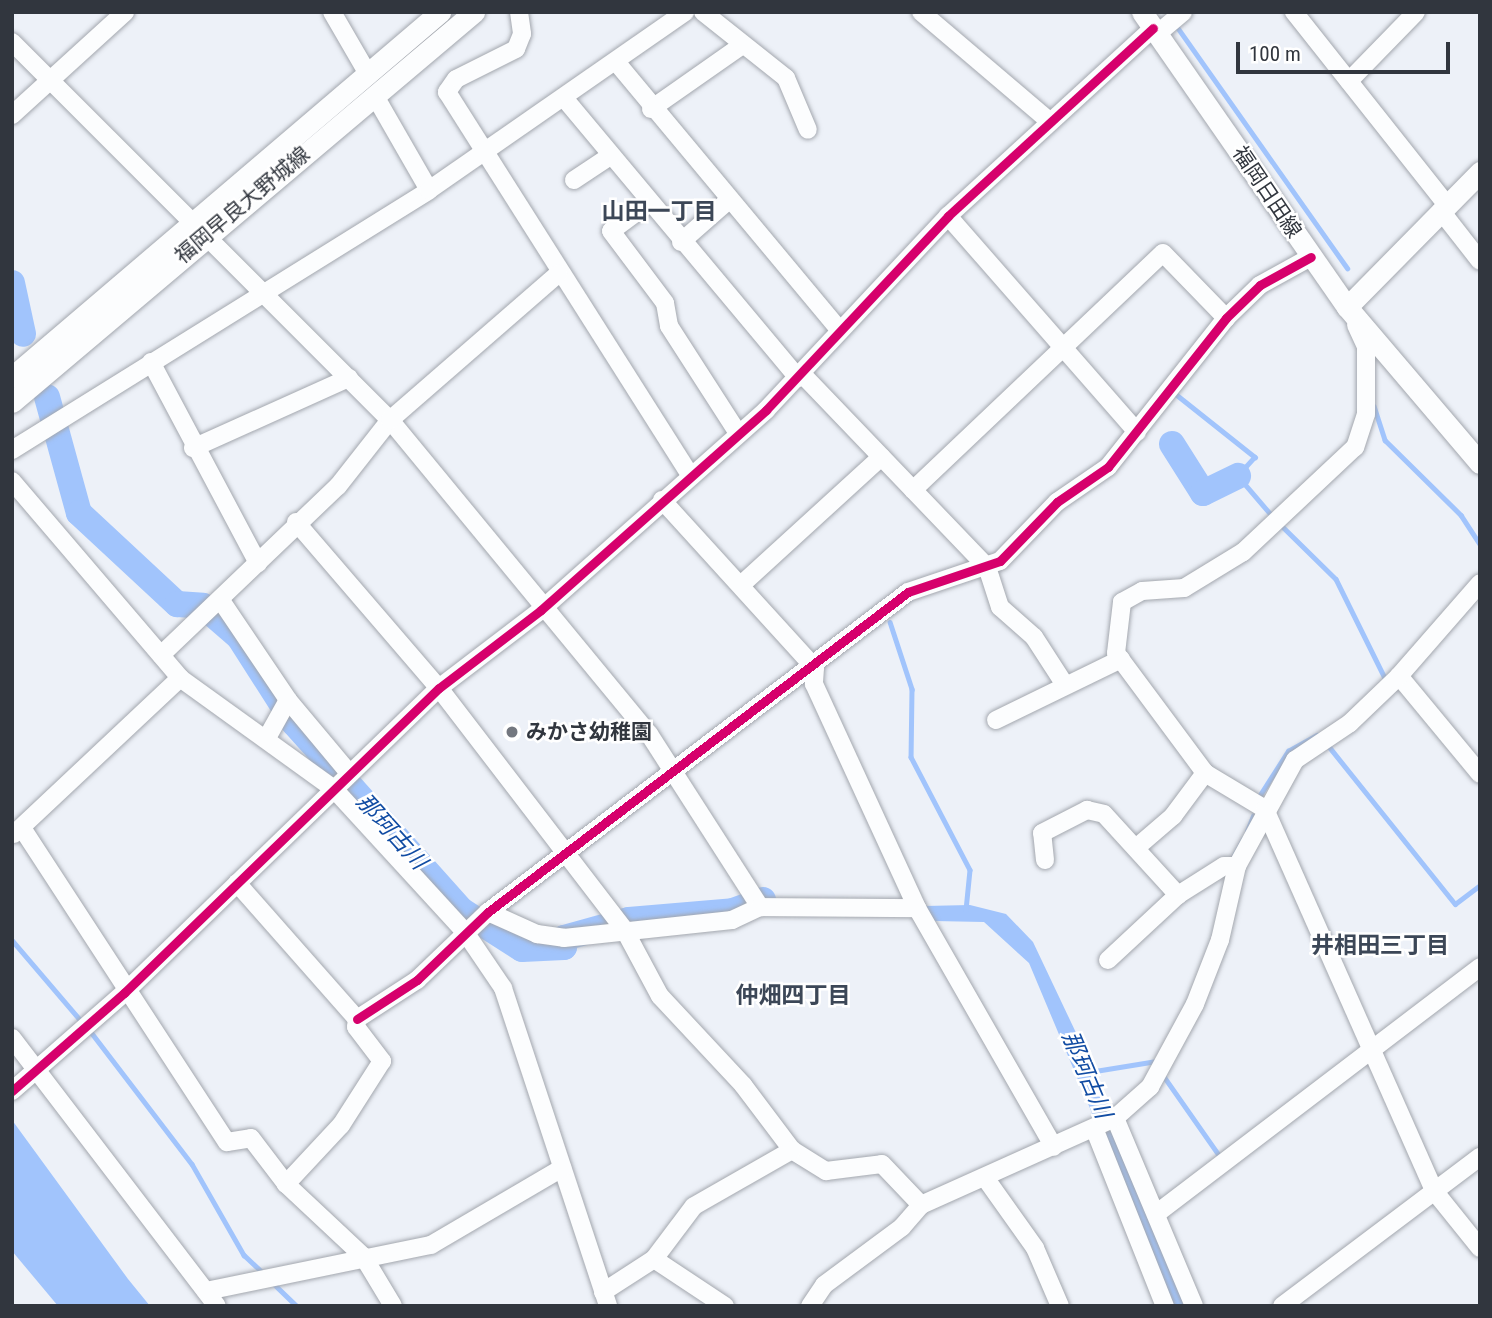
<!DOCTYPE html>
<meta charset="utf-8">
<style>
body{margin:0}
#map{position:relative;width:1492px;height:1318px;overflow:hidden;background:#edf1f8;font-family:"Roboto Condensed","Noto Sans JP",sans-serif}
div>[style]{position:absolute}
[style*='--x']{left:calc(var(--x)*1px);top:calc(var(--y)*1px);width:calc(var(--w)*1px);rotate:calc(var(--a)*1deg)}
.water>*{inset:0;background:#a1c4fc}
.stream>*{height:4.5px;margin:-2.25px;padding:0 2.25px;transform-origin:2.25px;border-radius:2.25px;background:#a1c4fc}
.river>*{height:26px;margin:-13px;padding:0 13px;transform-origin:13px;border-radius:13px;background:#a1c4fc}
.roads{filter:drop-shadow(0 0 2px #a3a7ae) drop-shadow(0 0 2px #a3a7ae)}
.minor>*{height:18px;margin:-9px;padding:0 9px;transform-origin:9px;border-radius:9px;background:#fcfdfe}
.major>*{height:21px;margin:-10.5px;padding:0 10.5px;transform-origin:10.5px;border-radius:10.5px;background:#fcfdfe}
.cycleway>*{height:9px;margin:-4.5px;padding:0 4.5px;transform-origin:4.5px;border-radius:4.5px;background:#d6006c}
.dots>*{width:19px;height:19px;translate:-50% -50%;box-sizing:border-box;border:4px solid #fff;border-radius:50%}
span{translate:-50% -50%;white-space:nowrap;text-align:center;line-height:1.15;-webkit-text-stroke:5px #fff;paint-order:stroke}
.street-label{font-size:21px;color:#31363e}
.poi-label{font-size:21px;color:#31363e;font-weight:700}
.left{translate:0 -50%;text-align:left}
.neighbourhood-label{font-size:23px;color:#3c4757;font-weight:700}
.water-label{font-size:23px;color:#114ca3;font-style:italic}
.frame{position:absolute;inset:0;border:14px solid #31363e;pointer-events:none}
.scale{position:absolute;left:1236px;top:42px;width:214px;height:32px;box-sizing:border-box;border:4px solid #31363e;border-top:0;padding-left:9px;font-size:21px;line-height:24px;white-space:nowrap;color:#31363e;-webkit-text-stroke:5px #fff;paint-order:stroke}
</style>
<div id="map">
<div class="water">
<div style="clip-path:polygon(970px 905px,1006px 914px,1033px 942px,1097px 1077px,1189px 1306px,1173px 1306px,1029px 963px,984px 922px,934px 921px,925px 906px)"></div>
<div style="clip-path:polygon(12px 1120px,128px 1279px,150px 1306px,58px 1306px,12px 1251px)"></div>
</div>
<div class="stream">
<div style="--x:1178;--y:28;--w:294;--a:54.8"></div>
<div style="--x:1177;--y:395;--w:100;--a:38.5"></div>
<div style="--x:1255;--y:457;--w:25;--a:132"></div>
<div style="--x:1238;--y:476;--w:55;--a:49.4"></div>
<div style="--x:1374;--y:406;--w:36;--a:72"></div>
<div style="--x:1385;--y:440;--w:107;--a:44.6"></div>
<div style="--x:1461;--y:515;--w:35;--a:57"></div>
<div style="--x:1280;--y:524;--w:78;--a:44.5"></div>
<div style="--x:1336;--y:579;--w:110;--a:63.7"></div>
<div style="--x:890;--y:622;--w:71;--a:71.8"></div>
<div style="--x:912;--y:689;--w:68;--a:90.8"></div>
<div style="--x:911;--y:757;--w:127;--a:62.4"></div>
<div style="--x:970;--y:870;--w:40;--a:95.7"></div>
<div style="--x:1327;--y:744;--w:205;--a:51.3"></div>
<div style="--x:1455;--y:904;--w:31;--a:-37"></div>
<div style="--x:1260;--y:795;--w:52;--a:-57.5"></div>
<div style="--x:1288;--y:751;--w:33;--a:-29"></div>
<div style="--x:1247;--y:831;--w:16;--a:-68"></div>
<div style="--x:1231;--y:861;--w:25;--a:-61"></div>
<div style="--x:12;--y:940;--w:108;--a:49.5"></div>
<div style="--x:88;--y:1028;--w:171;--a:52.6"></div>
<div style="--x:192;--y:1164;--w:105;--a:60.3"></div>
<div style="--x:244;--y:1255;--w:26;--a:43"></div>
<div style="--x:1089;--y:1072;--w:68;--a:-9.3"></div>
<div style="--x:1163;--y:1075;--w:98;--a:55"></div>
<div style="--x:272;--y:1282;--w:35;--a:44"></div>
</div>
<div class="river">
<div style="--x:12;--y:283;--w:52;--a:77.8"></div>
<div style="--x:47;--y:397;--w:120;--a:74.6"></div>
<div style="--x:79;--y:513;--w:134;--a:42.9"></div>
<div style="--x:177;--y:604;--w:26;--a:4"></div>
<div style="--x:203;--y:606;--w:48;--a:40.7"></div>
<div style="--x:239;--y:637;--w:102;--a:57.4"></div>
<div style="--x:294;--y:723;--w:251;--a:48.2"></div>
<div style="--x:461;--y:910;--w:72;--a:32.6"></div>
<div style="--x:522;--y:949;--w:42;--a:-2.7"></div>
<div style="--x:564;--y:947;--w:9;--a:-90"></div>
<div style="--x:564;--y:938;--w:67;--a:-15.5"></div>
<div style="--x:629;--y:920;--w:104;--a:-4.9"></div>
<div style="--x:733;--y:911;--w:32;--a:-20"></div>
<div style="--x:1172;--y:444;--w:58;--a:57.7"></div>
<div style="--x:1203;--y:493;--w:39;--a:-26"></div>
</div>
<div class="roads">
<div class="minor">
<div style="--x:332;--y:12;--w:72;--a:59.9"></div>
<div style="--x:519;--y:12;--w:22;--a:82"></div>
<div style="--x:522;--y:34;--w:16;--a:112"></div>
<div style="--x:516;--y:49;--w:67;--a:153.4"></div>
<div style="--x:456;--y:79;--w:16;--a:125"></div>
<div style="--x:447;--y:92;--w:452;--a:57.6"></div>
<div style="--x:703;--y:12;--w:106;--a:38.5"></div>
<div style="--x:786;--y:78;--w:56;--a:67.1"></div>
<div style="--x:921;--y:12;--w:168;--a:40.4"></div>
<div style="--x:1294;--y:12;--w:246;--a:51.6"></div>
<div style="--x:1157;--y:34;--w:34;--a:-40"></div>
<div style="--x:12;--y:42;--w:535;--a:45"></div>
<div style="--x:390;--y:420;--w:407;--a:50.5"></div>
<div style="--x:649;--y:734;--w:206;--a:57.3"></div>
<div style="--x:617;--y:63;--w:346;--a:50.2"></div>
<div style="--x:1349;--y:81;--w:96;--a:-45.8"></div>
<div style="--x:375;--y:96;--w:108;--a:60.1"></div>
<div style="--x:564;--y:98;--w:365;--a:50.1"></div>
<div style="--x:651;--y:109;--w:110;--a:-35"></div>
<div style="--x:12;--y:115;--w:153;--a:-42.3"></div>
<div style="--x:574;--y:180;--w:43;--a:-33.7"></div>
<div style="--x:649;--y:203;--w:47;--a:143.6"></div>
<div style="--x:611;--y:231;--w:90;--a:53.1"></div>
<div style="--x:665;--y:303;--w:23;--a:80"></div>
<div style="--x:669;--y:326;--w:127;--a:57.2"></div>
<div style="--x:1441;--y:211;--w:63;--a:52"></div>
<div style="--x:948;--y:216;--w:287;--a:48.8"></div>
<div style="--x:681;--y:242;--w:64;--a:-41.2"></div>
<div style="--x:1356;--y:325;--w:23;--a:65"></div>
<div style="--x:1366;--y:346;--w:68;--a:90"></div>
<div style="--x:1366;--y:414;--w:35;--a:108"></div>
<div style="--x:1355;--y:447;--w:154;--a:136.8"></div>
<div style="--x:1243;--y:552;--w:69;--a:148.6"></div>
<div style="--x:1184;--y:588;--w:42;--a:175.9"></div>
<div style="--x:1142;--y:591;--w:23;--a:151"></div>
<div style="--x:1122;--y:602;--w:51;--a:96.7"></div>
<div style="--x:1116;--y:653;--w:149;--a:53.4"></div>
<div style="--x:1205;--y:773;--w:70;--a:31"></div>
<div style="--x:1265;--y:809;--w:419;--a:66.1"></div>
<div style="--x:1435;--y:1192;--w:72;--a:51.2"></div>
<div style="--x:151;--y:362;--w:228;--a:62"></div>
<div style="--x:802;--y:374;--w:267;--a:46.2"></div>
<div style="--x:987;--y:567;--w:42;--a:72"></div>
<div style="--x:1000;--y:607;--w:45;--a:41.4"></div>
<div style="--x:1034;--y:637;--w:57;--a:57.1"></div>
<div style="--x:193;--y:448;--w:171;--a:-24.2"></div>
<div style="--x:12;--y:450;--w:491;--a:-31.9"></div>
<div style="--x:429;--y:190;--w:312;--a:-34.8"></div>
<div style="--x:12;--y:481;--w:259;--a:49.5"></div>
<div style="--x:180;--y:678;--w:190;--a:35.8"></div>
<div style="--x:334;--y:789;--w:194;--a:47.5"></div>
<div style="--x:465;--y:932;--w:68;--a:55.8"></div>
<div style="--x:503;--y:988;--w:335;--a:71.7"></div>
<div style="--x:913;--y:490;--w:344;--a:-43.5"></div>
<div style="--x:1163;--y:253;--w:91;--a:45.9"></div>
<div style="--x:662;--y:500;--w:227;--a:47.7"></div>
<div style="--x:815;--y:668;--w:16;--a:94"></div>
<div style="--x:814;--y:684;--w:247;--a:65.3"></div>
<div style="--x:917;--y:908;--w:275;--a:60.2"></div>
<div style="--x:296;--y:522;--w:219;--a:49.3"></div>
<div style="--x:439;--y:688;--w:304;--a:52.5"></div>
<div style="--x:624;--y:929;--w:76;--a:61.8"></div>
<div style="--x:660;--y:996;--w:122;--a:47"></div>
<div style="--x:743;--y:1085;--w:81;--a:53"></div>
<div style="--x:792;--y:1150;--w:40;--a:32"></div>
<div style="--x:826;--y:1171;--w:56;--a:-7.1"></div>
<div style="--x:882;--y:1164;--w:57;--a:46.4"></div>
<div style="--x:741;--y:585;--w:190;--a:-42.4"></div>
<div style="--x:222;--y:602;--w:118;--a:56"></div>
<div style="--x:288;--y:700;--w:95;--a:50.1"></div>
<div style="--x:161;--y:655;--w:245;--a:-43.7"></div>
<div style="--x:338;--y:486;--w:84;--a:-51.8"></div>
<div style="--x:390;--y:420;--w:223;--a:-41"></div>
<div style="--x:1399;--y:676;--w:127;--a:50.4"></div>
<div style="--x:996;--y:720;--w:139;--a:-26"></div>
<div style="--x:268;--y:736;--w:41;--a:-60.9"></div>
<div style="--x:22;--y:828;--w:375;--a:56.9"></div>
<div style="--x:227;--y:1142;--w:24;--a:-9"></div>
<div style="--x:251;--y:1138;--w:58;--a:52.7"></div>
<div style="--x:286;--y:1184;--w:105;--a:43.1"></div>
<div style="--x:363;--y:1256;--w:58;--a:59"></div>
<div style="--x:14;--y:834;--w:228;--a:-43.2"></div>
<div style="--x:1137;--y:847;--w:48;--a:-40.7"></div>
<div style="--x:1173;--y:816;--w:54;--a:-53.3"></div>
<div style="--x:1045;--y:860;--w:27;--a:-96"></div>
<div style="--x:1042;--y:833;--w:51;--a:-27.1"></div>
<div style="--x:1087;--y:810;--w:17;--a:13"></div>
<div style="--x:1104;--y:814;--w:110;--a:47.6"></div>
<div style="--x:237;--y:883;--w:181;--a:48.6"></div>
<div style="--x:357;--y:1019;--w:8;--a:97"></div>
<div style="--x:356;--y:1027;--w:43;--a:52.6"></div>
<div style="--x:382;--y:1061;--w:76;--a:122.6"></div>
<div style="--x:341;--y:1125;--w:81;--a:133"></div>
<div style="--x:488;--y:912;--w:54;--a:24.2"></div>
<div style="--x:537;--y:934;--w:27;--a:8"></div>
<div style="--x:564;--y:938;--w:169;--a:-6.1"></div>
<div style="--x:732;--y:920;--w:31;--a:-25"></div>
<div style="--x:760;--y:907;--w:157;--a:0.4"></div>
<div style="--x:1108;--y:960;--w:96;--a:-42.9"></div>
<div style="--x:1178;--y:895;--w:54;--a:-32.2"></div>
<div style="--x:1224;--y:866;--w:13;--a:0"></div>
<div style="--x:357;--y:1019;--w:72;--a:-33"></div>
<div style="--x:417;--y:980;--w:98;--a:-43.8"></div>
<div style="--x:488;--y:912;--w:528;--a:-37.3"></div>
<div style="--x:908;--y:592;--w:97;--a:-18.6"></div>
<div style="--x:1000;--y:561;--w:82;--a:-46"></div>
<div style="--x:1057;--y:502;--w:62;--a:-34.5"></div>
<div style="--x:1108;--y:467;--w:190;--a:-51.6"></div>
<div style="--x:1226;--y:318;--w:47;--a:-44.1"></div>
<div style="--x:1260;--y:285;--w:58;--a:-28.8"></div>
<div style="--x:12;--y:1038;--w:337;--a:52.6"></div>
<div style="--x:12;--y:1091;--w:149;--a:-41.2"></div>
<div style="--x:124;--y:993;--w:438;--a:-44.1"></div>
<div style="--x:439;--y:688;--w:128;--a:-37.4"></div>
<div style="--x:541;--y:610;--w:301;--a:-41.6"></div>
<div style="--x:766;--y:410;--w:266;--a:-46.8"></div>
<div style="--x:948;--y:216;--w:278;--a:-42.5"></div>
<div style="--x:1115;--y:1118;--w:204;--a:67.2"></div>
<div style="--x:1094;--y:1128;--w:192;--a:68.3"></div>
<div style="--x:986;--y:1179;--w:85;--a:54.6"></div>
<div style="--x:1035;--y:1248;--w:63;--a:66.7"></div>
<div style="--x:1156;--y:1214;--w:407;--a:-37.3"></div>
<div style="--x:654;--y:1259;--w:85;--a:33.5"></div>
<div style="--x:206;--y:1291;--w:230;--a:-11.6"></div>
<div style="--x:431;--y:1245;--w:152;--a:-30.4"></div>
<div style="--x:603;--y:1292;--w:61;--a:-32.9"></div>
<div style="--x:654;--y:1259;--w:66;--a:-53"></div>
<div style="--x:694;--y:1206;--w:113;--a:-29.7"></div>
<div style="--x:810;--y:1306;--w:25;--a:-56"></div>
<div style="--x:824;--y:1285;--w:97;--a:-36.6"></div>
<div style="--x:902;--y:1227;--w:29;--a:-49"></div>
<div style="--x:921;--y:1205;--w:213;--a:-24.2"></div>
<div style="--x:1115;--y:1118;--w:47;--a:-41.5"></div>
<div style="--x:1150;--y:1087;--w:94;--a:-61.5"></div>
<div style="--x:1195;--y:1004;--w:69;--a:-68.7"></div>
<div style="--x:1220;--y:940;--w:76;--a:-77.1"></div>
<div style="--x:1237;--y:866;--w:121;--a:-61.3"></div>
<div style="--x:1295;--y:760;--w:66;--a:-33.9"></div>
<div style="--x:1350;--y:723;--w:68;--a:-43.8"></div>
<div style="--x:1399;--y:676;--w:123;--a:-48.9"></div>
<div style="--x:1282;--y:1306;--w:248;--a:-37"></div>
</div>
<div class="major">
<div style="--x:1142;--y:12;--w:359;--a:55.2"></div>
<div style="--x:1347;--y:307;--w:205;--a:49.6"></div>
<div style="--x:1347;--y:307;--w:190;--a:-45.4"></div>
<div style="--x:12;--y:377;--w:563;--a:-40.46"></div>
<div style="--x:12;--y:402;--w:605;--a:-40.17"></div>
</div>
</div>
<div class="cycleway">
<div style="--x:357;--y:1019;--w:72;--a:-33"></div>
<div style="--x:417;--y:980;--w:98;--a:-43.8"></div>
<div style="--x:488;--y:912;--w:528;--a:-37.3"></div>
<div style="--x:908;--y:592;--w:97;--a:-18.6"></div>
<div style="--x:1000;--y:561;--w:82;--a:-46"></div>
<div style="--x:1057;--y:502;--w:62;--a:-34.5"></div>
<div style="--x:1108;--y:467;--w:190;--a:-51.6"></div>
<div style="--x:1226;--y:318;--w:47;--a:-44.1"></div>
<div style="--x:1260;--y:285;--w:58;--a:-28.8"></div>
<div style="--x:12;--y:1091;--w:149;--a:-41.2"></div>
<div style="--x:124;--y:993;--w:438;--a:-44.1"></div>
<div style="--x:439;--y:688;--w:128;--a:-37.4"></div>
<div style="--x:541;--y:610;--w:301;--a:-41.6"></div>
<div style="--x:766;--y:410;--w:266;--a:-46.8"></div>
<div style="--x:948;--y:216;--w:278;--a:-42.5"></div>
</div>
<div class="dots">
<div style="left:512px;top:732px;background:#73777f"></div>
</div>
<div class="street-label">
<span style="left:1267px;top:192px;rotate:56deg">福岡日田線</span>
<span style="left:242px;top:205px;rotate:-40deg">福岡早良大野城線</span>
</div>
<div class="poi-label">
<span class="left" style="left:526px;top:732px">みかさ幼稚園</span>
</div>
<div class="neighbourhood-label">
<span style="left:659px;top:212px">山田一丁目</span>
<span style="left:1380px;top:946px">井相田三丁目</span>
<span style="left:793px;top:996px">仲畑四丁目</span>
</div>
<div class="water-label">
<span style="left:391px;top:832px;rotate:48deg">那珂古川</span>
<span style="left:1086px;top:1075px;rotate:67deg">那珂古川</span>
</div>
<div class="frame"></div>
<div class="scale">100 m</div>
</div>
